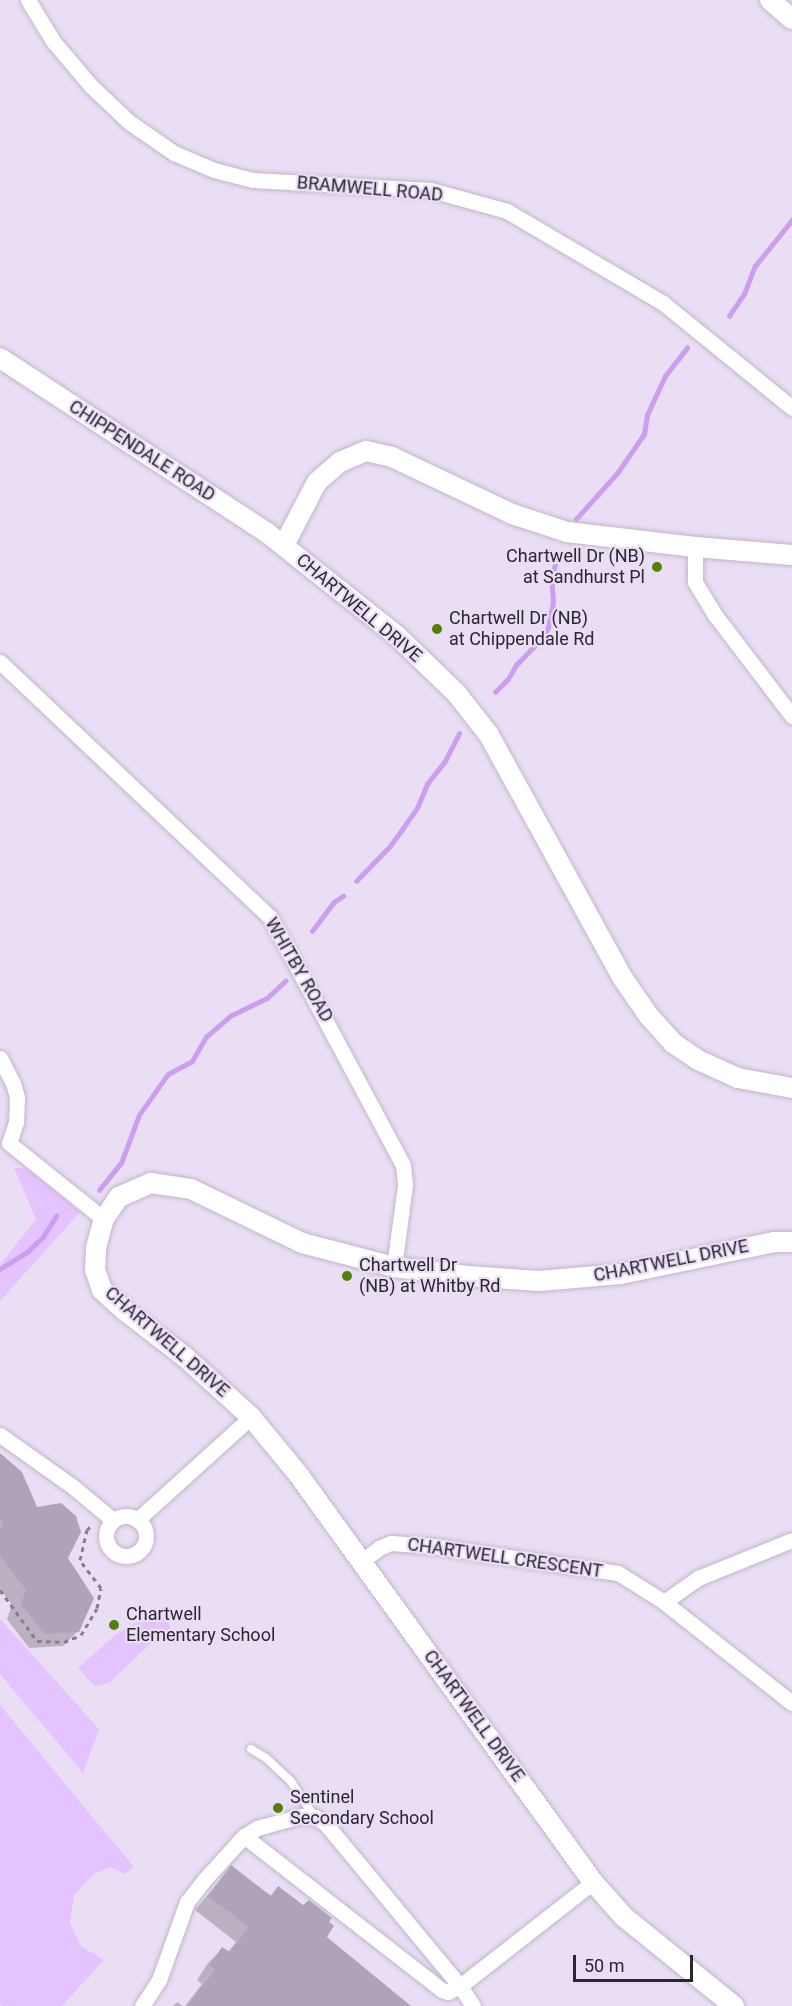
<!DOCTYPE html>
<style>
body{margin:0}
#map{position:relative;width:792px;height:2006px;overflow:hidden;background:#eadef4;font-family:Roboto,sans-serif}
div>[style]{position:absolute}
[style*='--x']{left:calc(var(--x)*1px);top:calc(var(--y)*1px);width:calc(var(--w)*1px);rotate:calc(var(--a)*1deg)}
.green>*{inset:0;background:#e4c3fe}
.shadow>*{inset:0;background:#0003}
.stream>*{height:4.5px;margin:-2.25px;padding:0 2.25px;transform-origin:2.25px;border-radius:2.25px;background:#cc9df0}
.building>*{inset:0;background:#aea3b8}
.path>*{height:3px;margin-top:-1.5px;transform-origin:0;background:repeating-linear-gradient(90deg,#867e8d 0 4.5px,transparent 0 9px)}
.roads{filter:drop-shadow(0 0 2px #c1b6cb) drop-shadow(0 0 2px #c1b6cb)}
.service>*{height:8px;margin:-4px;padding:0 4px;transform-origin:4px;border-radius:4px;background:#fff}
.minor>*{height:15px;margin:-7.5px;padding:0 7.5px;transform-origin:7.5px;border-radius:7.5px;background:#fff}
.minor>.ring{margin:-7.5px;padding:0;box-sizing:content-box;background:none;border:15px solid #fff;border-radius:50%}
.tertiary>*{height:20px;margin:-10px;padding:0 10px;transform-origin:10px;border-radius:10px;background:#fff}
.dots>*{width:16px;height:16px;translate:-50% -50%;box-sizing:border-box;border:3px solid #eadef4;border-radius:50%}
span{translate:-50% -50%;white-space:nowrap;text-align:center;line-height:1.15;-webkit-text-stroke:4.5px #eadef4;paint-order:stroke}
.street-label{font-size:18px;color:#2c272f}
.poi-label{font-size:18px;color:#2c272f}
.right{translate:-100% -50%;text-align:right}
.left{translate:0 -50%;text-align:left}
.scale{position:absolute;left:573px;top:1955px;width:120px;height:27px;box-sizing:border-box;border:3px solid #2c272f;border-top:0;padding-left:8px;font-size:18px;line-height:21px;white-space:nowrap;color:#2c272f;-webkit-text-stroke:4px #eadef4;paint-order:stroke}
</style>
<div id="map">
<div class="green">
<div style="clip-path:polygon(14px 1168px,27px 1168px,80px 1212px,0 1301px,0 1265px,36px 1219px)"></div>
<div style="clip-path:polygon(160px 1615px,169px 1624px,172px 1634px,149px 1645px,109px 1683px,95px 1686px,78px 1668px,114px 1636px,138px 1621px)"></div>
<div style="clip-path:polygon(0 1619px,99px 1729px,83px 1773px,0 1674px)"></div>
<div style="clip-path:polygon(0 1705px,134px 1867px,125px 1874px,110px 1867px,93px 1875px,74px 1895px,70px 1923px,81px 1946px,104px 1960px,62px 2006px,2px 2006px,0 2004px)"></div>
</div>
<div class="shadow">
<div style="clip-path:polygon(0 1457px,66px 1558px,78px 1631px,63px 1646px,29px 1648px,7px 1619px,12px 1605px,0 1589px)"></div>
<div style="clip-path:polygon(231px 1867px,269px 1897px,278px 1888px,325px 1937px,409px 2006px,185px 2006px,202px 1984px,197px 1980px,208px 1963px,222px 1949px,228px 1952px,236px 1942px,195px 1910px)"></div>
<div style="clip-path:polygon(177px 2002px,183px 2006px,173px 2006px)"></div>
</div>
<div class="stream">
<div style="--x:729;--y:316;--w:27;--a:-56"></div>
<div style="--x:744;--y:294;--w:30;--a:-69"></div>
<div style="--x:755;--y:266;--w:59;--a:-51.2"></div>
<div style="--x:576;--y:519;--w:63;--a:-48.2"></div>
<div style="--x:618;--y:472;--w:46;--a:-55.6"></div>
<div style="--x:644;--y:434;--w:19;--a:-81"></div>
<div style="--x:647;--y:415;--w:43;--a:-65.2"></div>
<div style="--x:665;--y:376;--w:36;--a:-52"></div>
<div style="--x:495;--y:692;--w:18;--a:-45"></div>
<div style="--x:508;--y:679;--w:16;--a:-60"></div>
<div style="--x:516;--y:665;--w:36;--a:-46"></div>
<div style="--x:541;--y:639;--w:13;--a:-58"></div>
<div style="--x:548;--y:628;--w:26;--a:-79"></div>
<div style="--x:553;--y:602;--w:26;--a:-94"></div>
<div style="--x:551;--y:576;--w:12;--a:-70"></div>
<div style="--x:356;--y:881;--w:49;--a:-45.8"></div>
<div style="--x:390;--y:846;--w:22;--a:-54"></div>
<div style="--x:403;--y:828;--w:24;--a:-55"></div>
<div style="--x:417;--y:808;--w:26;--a:-67"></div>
<div style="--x:427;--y:784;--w:29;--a:-52"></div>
<div style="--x:445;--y:761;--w:31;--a:-63"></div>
<div style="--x:312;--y:931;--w:36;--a:-53"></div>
<div style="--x:334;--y:902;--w:11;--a:-34"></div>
<div style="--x:99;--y:1190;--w:35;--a:-51"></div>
<div style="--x:121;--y:1163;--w:51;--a:-69.4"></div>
<div style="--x:139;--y:1115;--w:50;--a:-54.7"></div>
<div style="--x:168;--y:1074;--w:27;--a:-28"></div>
<div style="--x:192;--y:1061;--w:28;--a:-60"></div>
<div style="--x:206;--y:1037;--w:32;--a:-41"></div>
<div style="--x:230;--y:1016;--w:41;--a:-25.9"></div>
<div style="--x:267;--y:998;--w:25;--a:-43"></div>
<div style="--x:0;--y:1269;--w:32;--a:-32"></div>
<div style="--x:27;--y:1252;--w:22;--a:-43"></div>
<div style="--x:43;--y:1237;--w:25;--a:-58"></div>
</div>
<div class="building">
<div style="clip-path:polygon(0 1453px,22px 1472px,37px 1507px,61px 1503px,76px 1516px,81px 1532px,68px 1558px,94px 1598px,79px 1632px,44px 1634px,21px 1604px,26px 1590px,0 1556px,0 1531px,3px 1524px,0 1517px)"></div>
<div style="clip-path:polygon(231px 1865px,271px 1896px,278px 1886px,303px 1905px,309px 1900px,332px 1918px,329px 1922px,334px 1926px,327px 1937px,411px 2006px,187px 2006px,215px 1970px,210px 1965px,222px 1947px,230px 1952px,249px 1927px,208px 1896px)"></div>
</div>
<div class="path">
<div style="--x:0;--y:1590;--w:63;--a:54"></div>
<div style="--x:37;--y:1641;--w:27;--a:2"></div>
<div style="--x:64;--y:1642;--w:18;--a:-22"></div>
<div style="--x:81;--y:1635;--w:31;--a:-59"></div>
<div style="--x:97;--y:1608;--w:20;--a:-79"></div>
<div style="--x:101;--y:1588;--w:35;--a:-127"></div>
<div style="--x:80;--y:1560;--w:31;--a:-77"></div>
<div style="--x:87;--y:1530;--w:9;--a:-49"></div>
</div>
<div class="roads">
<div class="service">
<div style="--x:251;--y:1749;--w:17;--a:31"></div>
<div style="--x:266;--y:1758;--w:33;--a:43"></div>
<div style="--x:290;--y:1780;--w:43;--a:56.3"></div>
</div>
<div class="minor">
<div style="--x:28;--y:0;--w:48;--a:58.6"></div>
<div style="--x:53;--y:41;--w:59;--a:49.8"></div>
<div style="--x:91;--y:86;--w:52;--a:43.5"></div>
<div style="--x:129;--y:122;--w:55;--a:34.6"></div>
<div style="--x:174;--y:153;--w:43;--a:23"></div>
<div style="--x:214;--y:170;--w:40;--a:14.4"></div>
<div style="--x:253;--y:180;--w:178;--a:3.2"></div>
<div style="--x:431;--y:190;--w:79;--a:15.4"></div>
<div style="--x:507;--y:211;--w:181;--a:30.5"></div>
<div style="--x:663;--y:303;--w:166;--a:39.1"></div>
<div style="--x:695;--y:547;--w:35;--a:90"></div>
<div style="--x:695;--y:582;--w:39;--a:59"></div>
<div style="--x:715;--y:615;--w:127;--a:52.7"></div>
<div style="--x:0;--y:662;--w:371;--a:43.4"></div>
<div style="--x:270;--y:917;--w:281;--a:61.8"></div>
<div style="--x:403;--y:1165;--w:20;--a:84"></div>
<div style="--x:405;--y:1185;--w:83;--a:97.6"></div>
<div style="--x:0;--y:1058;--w:28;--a:63"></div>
<div style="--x:13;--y:1083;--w:15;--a:74"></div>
<div style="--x:17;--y:1097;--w:25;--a:92"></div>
<div style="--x:16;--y:1122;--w:22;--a:108"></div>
<div style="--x:9;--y:1143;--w:122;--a:38.7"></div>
<div style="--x:0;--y:1435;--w:88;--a:35.3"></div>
<div style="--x:72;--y:1486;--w:53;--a:39.7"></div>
<div class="ring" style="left:106px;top:1516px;width:25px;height:25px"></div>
<div style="--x:137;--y:1520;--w:154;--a:-42.1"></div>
<div style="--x:361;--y:1562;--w:23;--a:-38"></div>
<div style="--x:379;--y:1548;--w:13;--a:-23"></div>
<div style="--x:391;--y:1543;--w:42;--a:4.1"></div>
<div style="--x:433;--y:1546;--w:187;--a:8.3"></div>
<div style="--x:618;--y:1573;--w:54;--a:32.2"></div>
<div style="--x:664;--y:1602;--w:163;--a:38.3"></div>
<div style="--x:664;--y:1602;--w:42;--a:-35.2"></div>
<div style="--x:698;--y:1578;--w:101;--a:-22"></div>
<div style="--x:244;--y:1836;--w:251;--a:37.9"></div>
<div style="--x:442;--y:1990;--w:6;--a:18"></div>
<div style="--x:448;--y:1992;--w:13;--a:-27"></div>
<div style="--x:460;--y:1986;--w:169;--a:-38"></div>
<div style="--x:142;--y:2006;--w:31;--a:-57"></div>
<div style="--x:159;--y:1980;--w:83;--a:-70.3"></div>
<div style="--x:187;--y:1902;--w:28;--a:-52"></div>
<div style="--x:204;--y:1880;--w:59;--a:-47.7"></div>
<div style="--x:244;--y:1836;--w:15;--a:-32"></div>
<div style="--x:257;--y:1828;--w:46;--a:-15.3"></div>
<div style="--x:301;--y:1816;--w:14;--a:4"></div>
<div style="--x:315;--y:1817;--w:12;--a:31"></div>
<div style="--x:325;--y:1823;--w:212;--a:50.4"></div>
<div style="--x:460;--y:1986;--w:24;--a:57"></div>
</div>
<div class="tertiary">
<div style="--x:770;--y:0;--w:29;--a:41"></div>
<div style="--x:0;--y:358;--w:318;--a:33.2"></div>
<div style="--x:266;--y:532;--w:166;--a:38.4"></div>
<div style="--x:396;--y:635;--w:85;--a:44"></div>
<div style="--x:457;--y:694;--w:52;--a:52"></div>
<div style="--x:489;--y:735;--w:276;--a:61.2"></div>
<div style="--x:622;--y:977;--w:46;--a:55.6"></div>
<div style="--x:648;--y:1015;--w:38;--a:48"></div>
<div style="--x:673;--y:1043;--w:30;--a:34"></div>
<div style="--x:698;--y:1060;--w:44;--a:24.2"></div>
<div style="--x:738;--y:1078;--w:55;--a:10.5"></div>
<div style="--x:284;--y:545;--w:71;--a:-62.4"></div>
<div style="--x:317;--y:482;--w:30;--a:-41"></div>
<div style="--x:340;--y:462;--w:28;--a:-23"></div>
<div style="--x:366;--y:451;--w:27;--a:13"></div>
<div style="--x:392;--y:457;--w:133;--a:25.4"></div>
<div style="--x:512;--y:514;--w:58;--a:18.1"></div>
<div style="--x:567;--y:532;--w:129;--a:6.7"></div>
<div style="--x:695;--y:547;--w:97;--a:4.7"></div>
<div style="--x:734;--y:2006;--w:141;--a:-141"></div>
<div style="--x:624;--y:1917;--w:47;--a:-131.5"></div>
<div style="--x:593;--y:1882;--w:503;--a:-125.87"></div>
<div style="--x:298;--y:1474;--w:74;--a:-129.5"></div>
<div style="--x:251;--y:1417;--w:89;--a:-137.7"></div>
<div style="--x:185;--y:1357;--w:77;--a:-142.4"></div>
<div style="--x:124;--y:1310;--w:30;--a:-138"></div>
<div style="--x:102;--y:1290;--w:21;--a:-109"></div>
<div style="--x:95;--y:1270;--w:22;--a:-87"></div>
<div style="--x:96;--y:1248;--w:30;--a:-75"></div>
<div style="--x:104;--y:1219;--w:27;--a:-56"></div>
<div style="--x:119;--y:1197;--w:35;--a:-24"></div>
<div style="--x:151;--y:1183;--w:40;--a:8.5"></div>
<div style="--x:191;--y:1189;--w:123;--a:25.9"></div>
<div style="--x:302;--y:1243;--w:95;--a:14.6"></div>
<div style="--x:394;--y:1267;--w:75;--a:6.9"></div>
<div style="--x:468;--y:1276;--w:71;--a:4"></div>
<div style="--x:539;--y:1281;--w:82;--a:-4.9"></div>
<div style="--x:621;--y:1274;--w:156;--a:-11.8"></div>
<div style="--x:774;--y:1242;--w:18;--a:0"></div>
</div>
</div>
<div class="dots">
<div style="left:657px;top:567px;background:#548007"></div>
<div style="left:437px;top:629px;background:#548007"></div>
<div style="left:347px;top:1276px;background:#548007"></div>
<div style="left:114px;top:1625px;background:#548007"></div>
<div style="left:278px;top:1808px;background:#548007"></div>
</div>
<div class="street-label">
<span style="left:370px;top:189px;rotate:5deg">BRAMWELL ROAD</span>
<span style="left:142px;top:451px;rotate:33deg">CHIPPENDALE ROAD</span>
<span style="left:359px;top:608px;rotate:40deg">CHARTWELL DRIVE</span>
<span style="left:299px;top:970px;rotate:60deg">WHITBY ROAD</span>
<span style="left:671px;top:1261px;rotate:-11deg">CHARTWELL DRIVE</span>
<span style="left:167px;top:1342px;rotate:41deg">CHARTWELL DRIVE</span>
<span style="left:505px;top:1558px;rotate:8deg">CHARTWELL CRESCENT</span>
<span style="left:474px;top:1716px;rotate:54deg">CHARTWELL DRIVE</span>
</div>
<div class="poi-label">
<span class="right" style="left:645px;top:567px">Chartwell Dr (NB)<br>at Sandhurst Pl</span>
<span class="left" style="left:449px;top:629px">Chartwell Dr (NB)<br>at Chippendale Rd</span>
<span class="left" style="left:359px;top:1276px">Chartwell Dr<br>(NB) at Whitby Rd</span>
<span class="left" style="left:126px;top:1625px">Chartwell<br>Elementary School</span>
<span class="left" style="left:290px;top:1808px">Sentinel<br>Secondary School</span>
</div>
<div class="scale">50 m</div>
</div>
